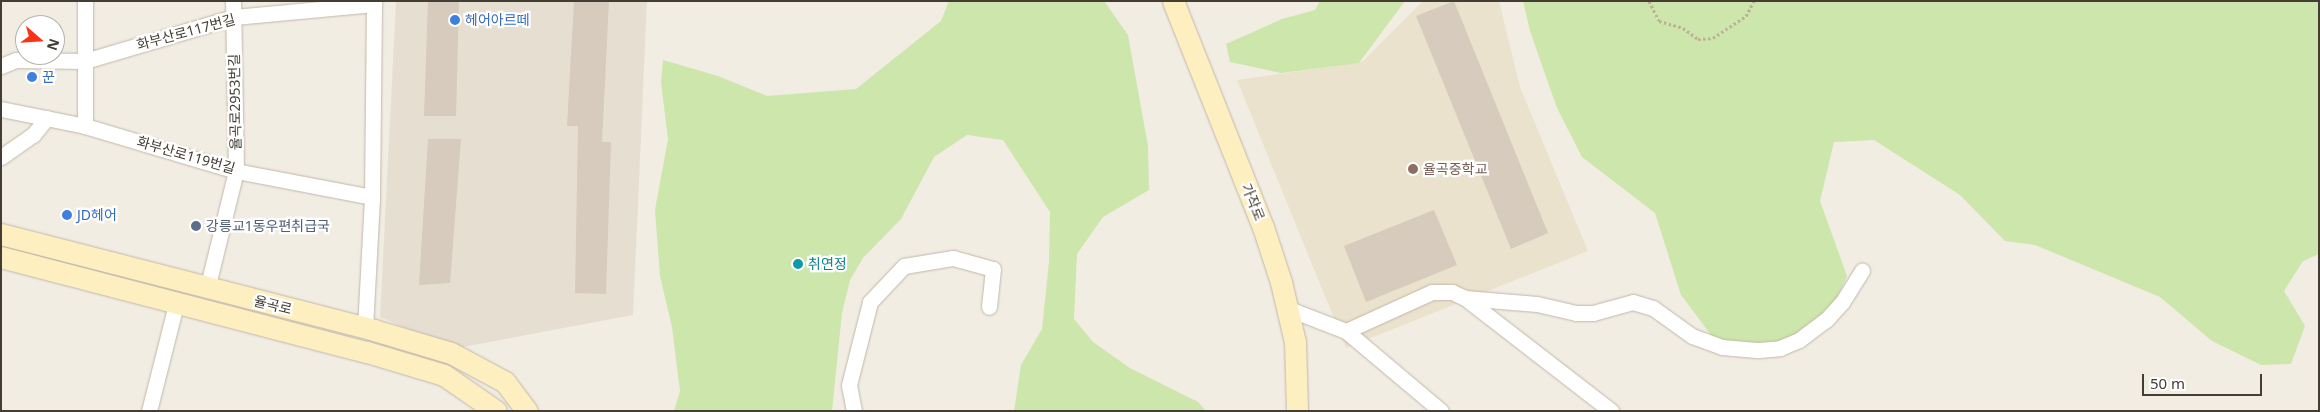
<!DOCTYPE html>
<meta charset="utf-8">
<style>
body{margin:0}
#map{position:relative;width:2320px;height:412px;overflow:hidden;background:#f2ede3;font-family:"Noto Sans","Noto Sans KR",sans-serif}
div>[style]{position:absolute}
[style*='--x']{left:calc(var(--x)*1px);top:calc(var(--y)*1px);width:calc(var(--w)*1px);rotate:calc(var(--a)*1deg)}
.residential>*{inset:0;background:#e6dfd1}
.education>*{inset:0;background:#ebe2cd}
.green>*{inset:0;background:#cce6ab}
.building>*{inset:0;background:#d6cbbc}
.path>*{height:3px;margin-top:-1.5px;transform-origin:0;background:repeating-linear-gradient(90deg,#beb097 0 2.5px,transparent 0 5px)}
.roads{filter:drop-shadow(0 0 1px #c0b8a9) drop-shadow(0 0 1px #c0b8a9)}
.street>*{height:15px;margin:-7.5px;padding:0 7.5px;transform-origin:7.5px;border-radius:7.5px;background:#fff}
.secondary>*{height:21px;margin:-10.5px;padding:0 10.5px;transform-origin:10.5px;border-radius:10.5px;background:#feefc1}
.dots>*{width:14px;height:14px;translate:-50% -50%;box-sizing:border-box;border:2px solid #fff;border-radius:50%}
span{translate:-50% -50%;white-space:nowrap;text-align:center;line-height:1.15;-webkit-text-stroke:4.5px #fff;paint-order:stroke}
.shop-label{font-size:14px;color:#366cbe}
.left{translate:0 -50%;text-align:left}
.street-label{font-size:14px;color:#433d34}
.education-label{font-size:14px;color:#785e54}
.service-label{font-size:14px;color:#4e5e75}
.culture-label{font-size:14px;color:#0d838f}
.frame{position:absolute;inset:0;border:2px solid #433d34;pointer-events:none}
.north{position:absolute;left:15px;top:15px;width:50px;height:50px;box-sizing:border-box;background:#fff;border:1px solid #b4b1ae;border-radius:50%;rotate:109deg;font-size:14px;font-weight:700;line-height:20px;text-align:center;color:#433d34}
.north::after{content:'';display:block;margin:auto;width:18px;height:22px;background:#f93313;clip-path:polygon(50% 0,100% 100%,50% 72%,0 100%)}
.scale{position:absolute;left:2142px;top:374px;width:120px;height:22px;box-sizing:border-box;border:2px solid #433d34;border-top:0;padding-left:6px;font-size:15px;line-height:18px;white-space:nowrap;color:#433d34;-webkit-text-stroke:4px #fff;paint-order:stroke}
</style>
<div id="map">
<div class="residential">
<div style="clip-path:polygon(396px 1px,647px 1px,633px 315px,453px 349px,380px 317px)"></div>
</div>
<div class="education">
<div style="clip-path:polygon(1423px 1px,1499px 1px,1520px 87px,1588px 251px,1346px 348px,1237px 80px,1362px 62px)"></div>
</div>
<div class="green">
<div style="clip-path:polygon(949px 1px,1104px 1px,1128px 35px,1148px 146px,1149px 190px,1103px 217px,1077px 254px,1074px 319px,1093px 342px,1130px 368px,1198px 402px,1206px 411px,1014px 411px,1021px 365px,1042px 329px,1049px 262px,1050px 212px,1003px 140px,967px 135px,934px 157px,901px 219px,863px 258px,850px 280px,842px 313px,832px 411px,674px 411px,680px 391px,672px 327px,660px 276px,655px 210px,668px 139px,661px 82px,663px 60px,718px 76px,767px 96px,856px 89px,941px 21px)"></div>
<div style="clip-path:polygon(1320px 1px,1405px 1px,1359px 63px,1281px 73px,1230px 62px,1226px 44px,1282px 19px,1315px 10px)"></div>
<div style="clip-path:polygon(1523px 1px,2319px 1px,2319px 254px,2303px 261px,2284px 291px,2305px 326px,2291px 364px,2261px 365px,2212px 341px,2160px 297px,2035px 245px,2005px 241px,1960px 195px,1874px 140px,1834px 142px,1820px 201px,1847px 276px,1823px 330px,1772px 355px,1714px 339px,1681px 295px,1655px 213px,1582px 157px,1557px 108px,1530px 31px)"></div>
</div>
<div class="building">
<div style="clip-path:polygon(428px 1px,459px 1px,456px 116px,424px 116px)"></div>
<div style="clip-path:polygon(574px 1px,609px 1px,602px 142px,611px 142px,606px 294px,575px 293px,578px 126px,567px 126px)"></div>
<div style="clip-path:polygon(1454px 1px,1548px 233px,1511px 249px,1416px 16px)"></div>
<div style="clip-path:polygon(428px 139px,461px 139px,450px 283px,419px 285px)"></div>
<div style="clip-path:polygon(1434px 210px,1457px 265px,1366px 302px,1344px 246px)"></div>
</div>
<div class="path">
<div style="--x:1649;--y:1;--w:22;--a:63"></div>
<div style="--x:1659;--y:21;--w:25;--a:16"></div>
<div style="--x:1683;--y:28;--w:19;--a:36"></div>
<div style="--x:1698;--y:39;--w:15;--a:-4"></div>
<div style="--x:1713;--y:38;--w:40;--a:-34"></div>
<div style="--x:1746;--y:16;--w:17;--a:-62"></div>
</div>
<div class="roads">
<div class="street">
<div style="--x:85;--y:1;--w:125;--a:90"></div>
<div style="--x:1;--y:66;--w:16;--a:-22"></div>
<div style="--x:16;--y:60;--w:69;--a:0.8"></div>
<div style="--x:85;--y:61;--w:155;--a:-16.5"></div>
<div style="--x:234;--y:17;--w:141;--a:-5.3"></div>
<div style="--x:1;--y:109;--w:86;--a:11.4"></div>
<div style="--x:85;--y:126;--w:158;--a:16.6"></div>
<div style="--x:236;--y:171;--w:138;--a:10.8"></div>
<div style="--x:1;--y:157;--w:39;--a:-35"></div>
<div style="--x:33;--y:135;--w:22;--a:-51"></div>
<div style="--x:207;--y:289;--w:122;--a:-76.2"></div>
<div style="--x:236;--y:171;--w:170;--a:-91"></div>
<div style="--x:1465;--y:298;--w:185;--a:37.7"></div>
<div style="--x:1289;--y:309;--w:61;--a:21.1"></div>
<div style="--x:1346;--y:331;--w:124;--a:40.1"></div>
<div style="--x:365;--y:328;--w:131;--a:-86.9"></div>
<div style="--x:372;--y:197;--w:196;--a:-89.4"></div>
<div style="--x:1346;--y:331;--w:94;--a:-24.4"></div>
<div style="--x:1432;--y:292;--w:20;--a:0"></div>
<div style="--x:1452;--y:292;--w:14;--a:25"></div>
<div style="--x:1465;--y:298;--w:72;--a:4.8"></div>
<div style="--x:1537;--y:304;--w:40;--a:13"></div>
<div style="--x:1576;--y:313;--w:17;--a:0"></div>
<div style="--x:1593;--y:313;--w:41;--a:-15.4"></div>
<div style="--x:1633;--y:302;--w:21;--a:17"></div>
<div style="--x:1653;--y:308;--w:48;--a:35.7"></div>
<div style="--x:1692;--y:336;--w:32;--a:20"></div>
<div style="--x:1722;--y:347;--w:37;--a:5"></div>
<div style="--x:1759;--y:350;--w:21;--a:-5"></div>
<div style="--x:1780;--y:348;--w:21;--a:-23"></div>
<div style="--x:1799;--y:340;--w:34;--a:-37"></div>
<div style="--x:1826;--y:320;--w:25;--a:-48"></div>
<div style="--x:1843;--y:301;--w:36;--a:-58"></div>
<div style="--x:149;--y:411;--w:110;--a:-75.8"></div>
<div style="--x:854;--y:411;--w:26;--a:-101"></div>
<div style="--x:849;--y:385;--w:86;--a:-75.8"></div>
<div style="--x:870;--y:302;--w:50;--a:-46.6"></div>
<div style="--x:904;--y:266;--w:50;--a:-9.3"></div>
<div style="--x:953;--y:258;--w:41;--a:15.4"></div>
<div style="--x:993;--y:269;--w:38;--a:96"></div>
</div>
<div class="secondary">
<div style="--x:1173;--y:1;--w:243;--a:68.3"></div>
<div style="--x:1263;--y:227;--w:58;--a:71.9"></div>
<div style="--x:1281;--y:282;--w:62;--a:76.9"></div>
<div style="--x:1295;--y:342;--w:69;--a:88.3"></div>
<div style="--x:1;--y:234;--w:385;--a:14.4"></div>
<div style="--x:374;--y:330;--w:80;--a:16.6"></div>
<div style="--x:451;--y:353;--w:61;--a:28.2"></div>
<div style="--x:505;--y:382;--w:36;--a:53"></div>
<div style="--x:1;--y:257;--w:378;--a:14.6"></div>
<div style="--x:367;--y:352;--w:80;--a:16.6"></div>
<div style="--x:444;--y:375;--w:63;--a:34.7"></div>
</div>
</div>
<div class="dots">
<div style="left:455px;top:20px;background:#3f7fe0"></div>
<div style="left:32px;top:77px;background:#3f7fe0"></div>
<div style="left:1413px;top:169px;background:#8d6e63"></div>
<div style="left:67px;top:215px;background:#3f7fe0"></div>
<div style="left:196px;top:226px;background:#5c6f8a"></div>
<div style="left:798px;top:264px;background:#0f9aa8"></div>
</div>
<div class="shop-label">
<span class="left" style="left:465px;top:20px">헤어아르떼</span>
<span class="left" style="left:42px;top:77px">꾼</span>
<span class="left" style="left:77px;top:215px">JD헤어</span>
</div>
<div class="street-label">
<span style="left:186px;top:32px;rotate:-15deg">화부산로117번길</span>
<span style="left:235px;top:102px;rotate:-91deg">율곡로2953번길</span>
<span style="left:186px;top:155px;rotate:16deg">화부산로119번길</span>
<span style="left:1253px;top:202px;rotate:68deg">가작로</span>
<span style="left:273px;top:305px;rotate:14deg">율곡로</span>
</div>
<div class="education-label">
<span class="left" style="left:1423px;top:169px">율곡중학교</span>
</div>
<div class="service-label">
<span class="left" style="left:206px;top:226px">강릉교1동우편취급국</span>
</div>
<div class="culture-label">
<span class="left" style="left:808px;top:264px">취연정</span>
</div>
<div class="frame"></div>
<div class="north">N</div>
<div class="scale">50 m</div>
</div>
